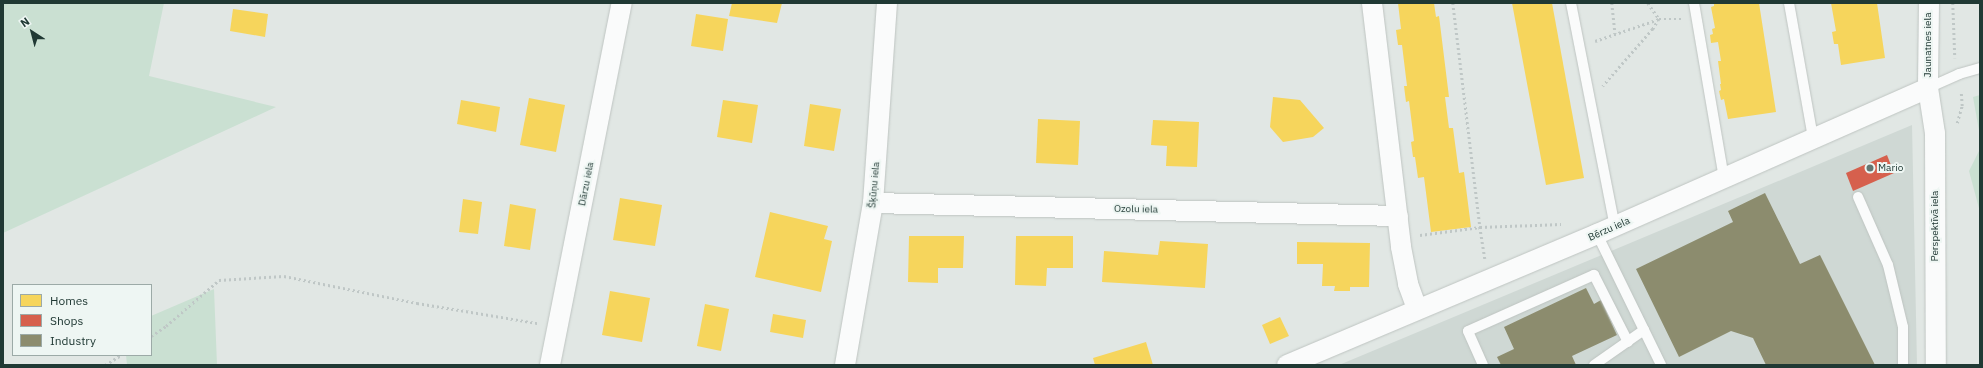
<!DOCTYPE html>
<meta charset="utf-8">
<style>
body{margin:0}
#map{position:relative;width:1983px;height:368px;overflow:hidden;background:#e1e7e4;font-family:"IBM Plex Sans",sans-serif}
div>[style]{position:absolute}
[style*='--x']{left:calc(var(--x)*1px);top:calc(var(--y)*1px);width:calc(var(--w)*1px);rotate:calc(var(--a)*1deg)}
.built>*{inset:0;background:#cfd8d4}
.green>*{inset:0;background:#cae0d2}
.homes>*{inset:0;background:#f6d55c}
.shops>*{inset:0;background:#d6604d}
.industry>*{inset:0;background:#8c8c6e}
.path>*{height:2.5px;margin-top:-1.25px;transform-origin:0;background:repeating-linear-gradient(90deg,#bfc7c6 0 2px,transparent 0 5px)}
.roads{filter:drop-shadow(0 0 1px #bec4c1) drop-shadow(0 0 1px #bec4c1)}
.service>*{height:10px;margin:-5px;padding:0 5px;transform-origin:5px;border-radius:5px;background:#fafbfb}
.minor>*{height:20px;margin:-10px;padding:0 10px;transform-origin:10px;border-radius:10px;background:#fafbfb}
.dots>*{width:11px;height:11px;translate:-50% -50%;box-sizing:border-box;border:2px solid #eef6f3;border-radius:50%}
span{translate:-50% -50%;white-space:nowrap;text-align:center;line-height:1.15;-webkit-text-stroke:4px #eef6f3;paint-order:stroke}
.street-label{font-size:10px;color:#203934}
.poi-label{font-size:10px;color:#203934}
.left{translate:0 -50%;text-align:left}
.frame{position:absolute;inset:0;border:4px solid #203934;pointer-events:none}
.legend{position:absolute;left:12px;top:284px;width:140px;height:72px;box-sizing:border-box;background:#eef6f3;border:1px solid #9caaa7;margin:0;padding:5px 7px;list-style:none;font-size:12px;color:#203934}
.legend li{display:flex;align-items:center;gap:8px;height:20px}
.legend b{width:20px;border:1px solid #9caaa7}
.north{position:absolute;left:12px;top:12px;width:40px;height:40px;-webkit-text-stroke:3px #eef6f3;paint-order:stroke;rotate:324deg;font-size:11px;font-weight:700;line-height:16px;text-align:center;color:#203934}
.north::after{content:'';display:block;margin:auto;width:14px;height:18px;background:#203934;clip-path:polygon(50% 0,100% 100%,50% 72%,0 100%)}
</style>
<div id="map">
<div class="built">
<div style="clip-path:polygon(1912px 125px,1917px 365px,1339px 365px)"></div>
</div>
<div class="green">
<div style="clip-path:polygon(3px 3px,164px 3px,149px 76px,276px 107px,3px 233px)"></div>
<div style="clip-path:polygon(1980px 95px,1980px 136px,1973px 97px)"></div>
<div style="clip-path:polygon(1980px 149px,1980px 212px,1969px 171px)"></div>
<div style="clip-path:polygon(214px 289px,217px 365px,127px 365px,126px 355px,151px 355px,151px 316px)"></div>
</div>
<div class="homes">
<div style="clip-path:polygon(732px 3px,782px 3px,777px 23px,729px 16px)"></div>
<div style="clip-path:polygon(1398px 3px,1434px 3px,1436px 17px,1439px 16px,1449px 97px,1445px 97px,1449px 128px,1453px 128px,1459px 173px,1464px 172px,1471px 227px,1431px 232px,1424px 177px,1418px 178px,1415px 157px,1413px 157px,1411px 142px,1414px 141px,1409px 101px,1406px 102px,1404px 86px,1407px 86px,1402px 45px,1398px 45px,1396px 30px,1401px 29px)"></div>
<div style="clip-path:polygon(1512px 3px,1552px 3px,1584px 178px,1546px 185px)"></div>
<div style="clip-path:polygon(1714px 3px,1759px 3px,1776px 112px,1728px 119px,1724px 99px,1721px 100px,1719px 91px,1721px 90px,1720px 84px,1721px 84px,1718px 61px,1721px 61px,1718px 42px,1711px 43px,1710px 35px,1713px 34px,1712px 29px,1715px 28px,1711px 7px,1714px 6px)"></div>
<div style="clip-path:polygon(1831px 3px,1877px 3px,1885px 58px,1841px 65px,1838px 44px,1834px 44px,1832px 32px,1836px 31px)"></div>
<div style="clip-path:polygon(233px 9px,268px 14px,265px 37px,230px 31px)"></div>
<div style="clip-path:polygon(696px 14px,728px 19px,723px 51px,691px 46px)"></div>
<div style="clip-path:polygon(1273px 97px,1300px 100px,1324px 128px,1313px 137px,1283px 142px,1270px 127px)"></div>
<div style="clip-path:polygon(529px 98px,565px 105px,556px 152px,520px 145px)"></div>
<div style="clip-path:polygon(461px 100px,500px 107px,496px 132px,457px 124px)"></div>
<div style="clip-path:polygon(723px 100px,758px 105px,752px 143px,717px 137px)"></div>
<div style="clip-path:polygon(810px 104px,841px 109px,834px 151px,804px 146px)"></div>
<div style="clip-path:polygon(1038px 119px,1080px 121px,1078px 165px,1036px 163px)"></div>
<div style="clip-path:polygon(1153px 120px,1199px 122px,1197px 167px,1166px 166px,1167px 146px,1151px 145px)"></div>
<div style="clip-path:polygon(620px 198px,662px 205px,655px 246px,613px 240px)"></div>
<div style="clip-path:polygon(463px 199px,482px 202px,478px 234px,459px 232px)"></div>
<div style="clip-path:polygon(510px 204px,536px 209px,530px 250px,504px 246px)"></div>
<div style="clip-path:polygon(770px 212px,828px 226px,824px 239px,832px 241px,821px 292px,755px 277px)"></div>
<div style="clip-path:polygon(909px 236px,964px 236px,963px 268px,938px 268px,938px 283px,908px 282px)"></div>
<div style="clip-path:polygon(1016px 236px,1073px 236px,1073px 268px,1047px 268px,1046px 286px,1015px 285px)"></div>
<div style="clip-path:polygon(1160px 241px,1208px 244px,1205px 288px,1102px 282px,1104px 251px,1158px 255px)"></div>
<div style="clip-path:polygon(1297px 242px,1370px 243px,1369px 287px,1350px 287px,1350px 291px,1334px 291px,1335px 286px,1322px 286px,1323px 264px,1297px 264px)"></div>
<div style="clip-path:polygon(610px 291px,650px 298px,642px 342px,602px 335px)"></div>
<div style="clip-path:polygon(705px 304px,729px 309px,721px 351px,697px 346px)"></div>
<div style="clip-path:polygon(773px 314px,806px 320px,803px 338px,770px 332px)"></div>
<div style="clip-path:polygon(1280px 317px,1289px 336px,1270px 344px,1262px 325px)"></div>
<div style="clip-path:polygon(1146px 342px,1153px 365px,1095px 365px,1093px 358px)"></div>
</div>
<div class="shops">
<div style="clip-path:polygon(1887px 155px,1894px 173px,1853px 191px,1846px 173px)"></div>
</div>
<div class="industry">
<div style="clip-path:polygon(1765px 193px,1800px 264px,1820px 255px,1875px 365px,1766px 365px,1753px 338px,1731px 331px,1679px 357px,1636px 269px,1733px 222px,1728px 211px)"></div>
<div style="clip-path:polygon(1586px 288px,1594px 304px,1601px 300px,1617px 335px,1572px 356px,1576px 365px,1501px 365px,1497px 357px,1514px 349px,1504px 327px)"></div>
</div>
<div class="path">
<div style="--x:1453;--y:3;--w:226;--a:83.1"></div>
<div style="--x:1480;--y:227;--w:81;--a:-2.1"></div>
<div style="--x:1612;--y:3;--w:31;--a:84"></div>
<div style="--x:1648;--y:3;--w:19;--a:55"></div>
<div style="--x:1659;--y:19;--w:22;--a:0"></div>
<div style="--x:1953;--y:3;--w:55;--a:87.9"></div>
<div style="--x:1595;--y:41;--w:68;--a:-19"></div>
<div style="--x:1659;--y:19;--w:12;--a:121"></div>
<div style="--x:1653;--y:29;--w:76;--a:131.3"></div>
<div style="--x:1957;--y:123;--w:18;--a:-74"></div>
<div style="--x:1962;--y:106;--w:15;--a:-94"></div>
<div style="--x:1420;--y:235;--w:61;--a:-7.6"></div>
<div style="--x:1480;--y:227;--w:32;--a:81"></div>
<div style="--x:151;--y:336;--w:18;--a:-34"></div>
<div style="--x:166;--y:326;--w:70;--a:-41"></div>
<div style="--x:219;--y:280;--w:65;--a:-3.5"></div>
<div style="--x:284;--y:276;--w:136;--a:11.5"></div>
<div style="--x:417;--y:303;--w:122;--a:9.5"></div>
<div style="--x:105;--y:365;--w:19;--a:-32"></div>
</div>
<div class="roads">
<div class="service">
<div style="--x:1571;--y:3;--w:228;--a:78.9"></div>
<div style="--x:1694;--y:3;--w:178;--a:80.3"></div>
<div style="--x:1789;--y:3;--w:137;--a:79.9"></div>
<div style="--x:1928;--y:88;--w:34;--a:-24"></div>
<div style="--x:1959;--y:74;--w:22;--a:-16"></div>
<div style="--x:1858;--y:197;--w:74;--a:66.2"></div>
<div style="--x:1888;--y:265;--w:64;--a:76.4"></div>
<div style="--x:1903;--y:327;--w:38;--a:90"></div>
<div style="--x:1644;--y:330;--w:39;--a:64"></div>
<div style="--x:1483;--y:365;--w:37;--a:-114"></div>
<div style="--x:1468;--y:331;--w:138;--a:-24"></div>
<div style="--x:1594;--y:275;--w:75;--a:63.1"></div>
<div style="--x:1594;--y:365;--w:61;--a:-35"></div>
<div style="--x:1644;--y:330;--w:107;--a:-116.1"></div>
</div>
<div class="minor">
<div style="--x:1372;--y:3;--w:246;--a:83.2"></div>
<div style="--x:1401;--y:247;--w:38;--a:79"></div>
<div style="--x:1408;--y:284;--w:27;--a:70"></div>
<div style="--x:1929;--y:3;--w:85;--a:90.7"></div>
<div style="--x:1928;--y:88;--w:46;--a:81.2"></div>
<div style="--x:1935;--y:133;--w:232;--a:89.8"></div>
<div style="--x:873;--y:203;--w:525;--a:1.42"></div>
<div style="--x:550;--y:365;--w:369;--a:-78.8"></div>
<div style="--x:845;--y:365;--w:164;--a:-80.2"></div>
<div style="--x:873;--y:203;--w:200;--a:-86"></div>
<div style="--x:1287;--y:365;--w:337;--a:-22.9"></div>
<div style="--x:1597;--y:234;--w:362;--a:-23.8"></div>
</div>
</div>
<div class="dots">
<div style="left:1870px;top:168px;background:#647672"></div>
</div>
<div class="street-label">
<span style="left:1928px;top:45px;rotate:-90deg">Jaunatnes iela</span>
<span style="left:586px;top:184px;rotate:-79deg">Dārzu iela</span>
<span style="left:874px;top:185px;rotate:-85deg">Šķūņu iela</span>
<span style="left:1136px;top:209px;rotate:1deg">Ozolu iela</span>
<span style="left:1935px;top:226px;rotate:-90deg">Perspektīvā iela</span>
<span style="left:1609px;top:229px;rotate:-24deg">Bērzu iela</span>
</div>
<div class="poi-label">
<span class="left" style="left:1878px;top:168px">Mario</span>
</div>
<div class="frame"></div>
<ul class="legend">
<li><b style="height:11px;background:#f6d55c"></b>Homes</li>
<li><b style="height:11px;background:#d6604d"></b>Shops</li>
<li><b style="height:11px;background:#8c8c6e"></b>Industry</li>
</ul>
<div class="north">N</div>
</div>
